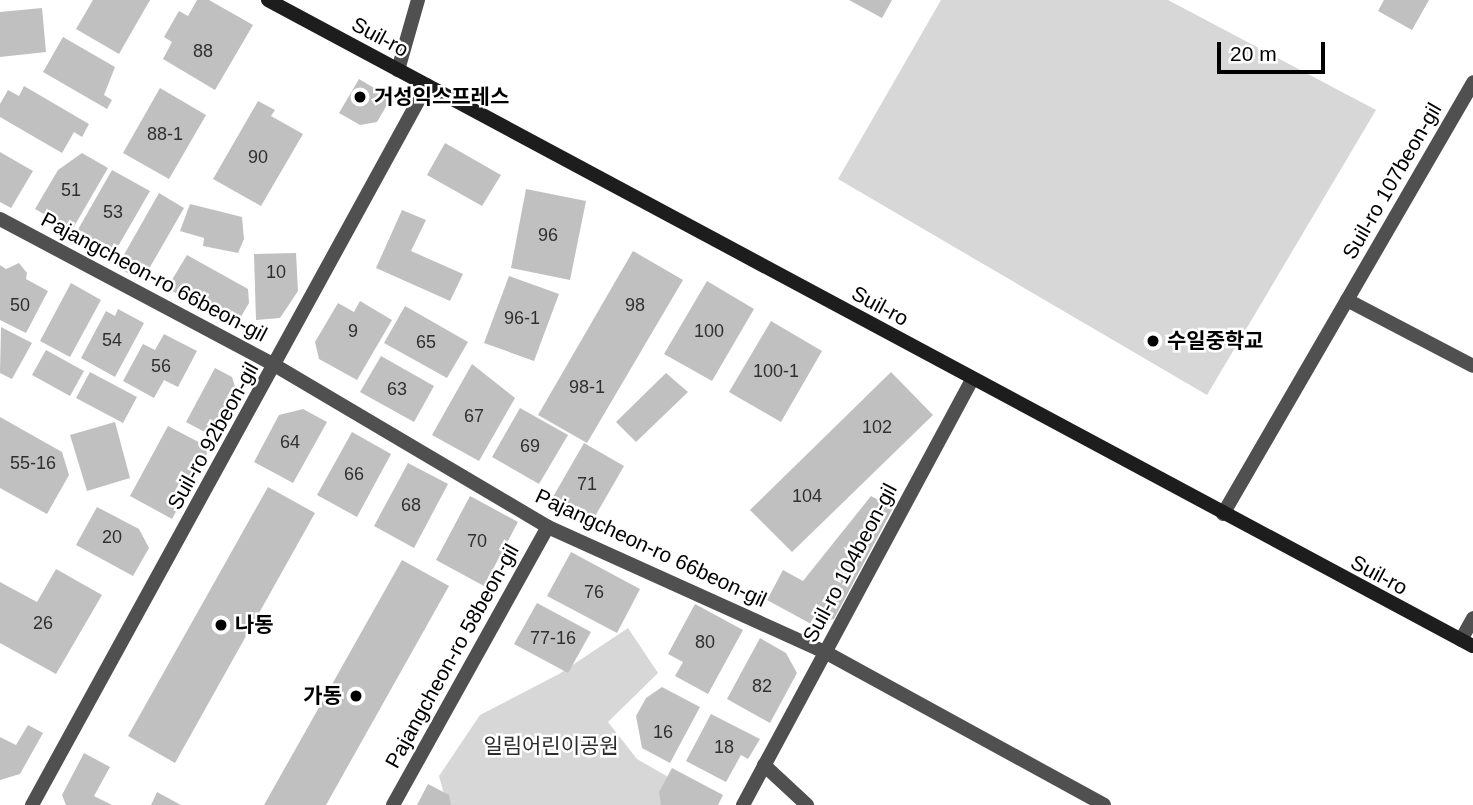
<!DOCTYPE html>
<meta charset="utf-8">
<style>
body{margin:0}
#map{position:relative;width:1473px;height:805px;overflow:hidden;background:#fff;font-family:Arial,"Noto Sans KR",sans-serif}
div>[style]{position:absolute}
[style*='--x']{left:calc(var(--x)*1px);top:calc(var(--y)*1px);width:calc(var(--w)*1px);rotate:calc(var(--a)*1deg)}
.green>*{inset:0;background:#d7d7d7}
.building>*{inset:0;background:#c0c0c0}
.street>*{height:14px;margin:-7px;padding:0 7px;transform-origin:7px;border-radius:7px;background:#505050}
.secondary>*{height:14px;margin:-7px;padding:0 7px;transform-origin:7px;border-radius:7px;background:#1d1d1d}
.dots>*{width:19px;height:19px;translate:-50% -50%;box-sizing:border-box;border:4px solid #fff;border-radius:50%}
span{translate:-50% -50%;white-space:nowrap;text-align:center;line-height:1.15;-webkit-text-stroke:5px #fff;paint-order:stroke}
.number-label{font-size:18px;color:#303030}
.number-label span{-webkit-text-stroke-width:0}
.street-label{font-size:21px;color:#000}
.poi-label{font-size:21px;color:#000;font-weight:700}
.left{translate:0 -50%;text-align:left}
.right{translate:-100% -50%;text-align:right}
.park-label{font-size:21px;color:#2e2e2e}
.scale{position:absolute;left:1217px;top:42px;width:108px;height:32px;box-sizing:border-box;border:4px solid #000;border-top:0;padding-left:9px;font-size:21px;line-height:24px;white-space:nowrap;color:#000;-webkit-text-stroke:5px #fff;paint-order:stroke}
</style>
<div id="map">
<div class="green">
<div style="clip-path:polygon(941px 0,1168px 0,1376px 110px,1207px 395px,838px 179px)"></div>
<div style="clip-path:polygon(628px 628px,658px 673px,608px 722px,637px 759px,717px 805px,447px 805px,439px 776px,480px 715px,559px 674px)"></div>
</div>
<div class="building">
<div style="clip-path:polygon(93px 0,150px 0,119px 54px,76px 29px)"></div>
<div style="clip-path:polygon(197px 0,209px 0,253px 25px,215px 90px,163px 59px,172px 42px,164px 37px,179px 11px,188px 16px)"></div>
<div style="clip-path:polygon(849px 0,892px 0,882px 18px)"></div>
<div style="clip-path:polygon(1384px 0,1429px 0,1412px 30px,1378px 11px)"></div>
<div style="clip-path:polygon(42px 8px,46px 52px,0 57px,0 12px)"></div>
<div style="clip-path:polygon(63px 37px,115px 67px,104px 95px,112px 100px,107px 109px,43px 72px)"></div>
<div style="clip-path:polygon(359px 79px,391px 98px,377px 122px,360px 125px,339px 113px)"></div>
<div style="clip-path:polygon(24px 86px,89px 124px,82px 137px,74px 132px,62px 153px,0 117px,0 104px,8px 90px,19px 96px)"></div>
<div style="clip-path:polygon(160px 88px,206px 115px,169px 179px,123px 153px)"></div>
<div style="clip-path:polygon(258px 101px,275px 110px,271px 116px,303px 134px,261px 206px,213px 179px)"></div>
<div style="clip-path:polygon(445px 143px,501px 175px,482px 206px,427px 175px)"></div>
<div style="clip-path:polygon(0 152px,33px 171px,11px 208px,0 202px)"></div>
<div style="clip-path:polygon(82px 153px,108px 168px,72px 230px,35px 209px,58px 170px)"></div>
<div style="clip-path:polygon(112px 170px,150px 191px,113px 255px,76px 233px)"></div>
<div style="clip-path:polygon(526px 189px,586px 201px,570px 280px,511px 268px)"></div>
<div style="clip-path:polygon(159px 193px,184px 208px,142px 281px,117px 267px)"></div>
<div style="clip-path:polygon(190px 204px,242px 217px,244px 239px,238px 253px,203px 246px,204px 238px,180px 231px)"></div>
<div style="clip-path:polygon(402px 210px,426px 220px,411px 251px,463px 274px,450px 301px,376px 268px)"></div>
<div style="clip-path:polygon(633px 251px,683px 280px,587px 443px,538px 415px)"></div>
<div style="clip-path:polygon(296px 253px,298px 291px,280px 318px,256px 320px,254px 254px)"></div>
<div style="clip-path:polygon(187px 255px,248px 289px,249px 303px,235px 327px,167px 288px)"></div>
<div style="clip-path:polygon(19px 263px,27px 273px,26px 279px,48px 291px,26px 333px,0 320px,0 265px,6px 269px)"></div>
<div style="clip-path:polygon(509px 276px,559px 294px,534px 361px,484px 343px)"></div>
<div style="clip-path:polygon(707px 281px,754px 309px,712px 381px,664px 354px)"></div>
<div style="clip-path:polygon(71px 283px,101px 300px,70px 357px,40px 341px)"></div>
<div style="clip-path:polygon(360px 301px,392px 320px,357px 380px,319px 359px,315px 342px,338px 303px,354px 312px)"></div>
<div style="clip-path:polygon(405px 306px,468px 342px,447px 378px,384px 343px)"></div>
<div style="clip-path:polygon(118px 309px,144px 323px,115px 377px,81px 358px,106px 311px,115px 316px)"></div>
<div style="clip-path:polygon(771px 321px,822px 351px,781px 422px,729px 392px)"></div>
<div style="clip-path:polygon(1px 327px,32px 343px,12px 379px,0 373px)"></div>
<div style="clip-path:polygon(164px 334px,197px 351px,178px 387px,164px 380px,154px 398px,123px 381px,143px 344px,155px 350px)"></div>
<div style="clip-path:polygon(46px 350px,84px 371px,70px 396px,32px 375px)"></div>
<div style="clip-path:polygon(381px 356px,434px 386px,414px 422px,360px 392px)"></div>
<div style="clip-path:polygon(472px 364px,515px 398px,479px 461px,432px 435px)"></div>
<div style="clip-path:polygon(215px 368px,232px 377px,237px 393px,214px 437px,186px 422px)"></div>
<div style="clip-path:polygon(90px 372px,137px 397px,123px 423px,76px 398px)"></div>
<div style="clip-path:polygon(891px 372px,933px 415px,792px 552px,750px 510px)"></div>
<div style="clip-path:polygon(666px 373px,688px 392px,636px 442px,616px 422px)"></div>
<div style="clip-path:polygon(520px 408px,568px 435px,539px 484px,492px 457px)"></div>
<div style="clip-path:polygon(303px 409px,327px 422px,293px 483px,254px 462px,279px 415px)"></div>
<div style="clip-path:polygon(0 417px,62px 452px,69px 475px,47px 514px,0 488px)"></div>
<div style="clip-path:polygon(115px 422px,130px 478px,87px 491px,70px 435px)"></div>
<div style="clip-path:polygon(168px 426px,210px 448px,172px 519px,130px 496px)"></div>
<div style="clip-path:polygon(352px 432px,391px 454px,357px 517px,317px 495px)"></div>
<div style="clip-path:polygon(584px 443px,624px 466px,590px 525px,550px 502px)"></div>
<div style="clip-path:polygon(408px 463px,448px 484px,414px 548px,374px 526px)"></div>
<div style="clip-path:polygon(268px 487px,315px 513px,175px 763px,128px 736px)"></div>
<div style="clip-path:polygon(470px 496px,518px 522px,484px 586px,436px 560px)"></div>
<div style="clip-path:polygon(871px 496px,893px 508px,834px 619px,813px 625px,767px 600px,783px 570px,803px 581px)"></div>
<div style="clip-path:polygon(97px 507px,139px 529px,149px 548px,133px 576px,76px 545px)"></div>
<div style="clip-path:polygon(571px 552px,640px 589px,617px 633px,547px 596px)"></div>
<div style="clip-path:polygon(402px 560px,449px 586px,326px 805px,264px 805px)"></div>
<div style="clip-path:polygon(56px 569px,102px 595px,56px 674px,0 643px,0 582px,37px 602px)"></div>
<div style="clip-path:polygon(537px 603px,591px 632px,568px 673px,514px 644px)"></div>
<div style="clip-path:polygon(695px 604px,743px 630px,708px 694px,675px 676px,683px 662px,668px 654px)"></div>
<div style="clip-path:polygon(760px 638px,786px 653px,797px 673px,770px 723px,727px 699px)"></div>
<div style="clip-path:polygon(662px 687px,700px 707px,670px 763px,642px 748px,636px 716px,646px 698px)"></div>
<div style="clip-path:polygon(711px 714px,760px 739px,748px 759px,741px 755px,726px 782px,686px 761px)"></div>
<div style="clip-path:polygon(28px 725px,43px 733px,20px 774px,0 780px,0 737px,16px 745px)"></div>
<div style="clip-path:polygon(84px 753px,110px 767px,94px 796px,112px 805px,66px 805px,62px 795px)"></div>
<div style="clip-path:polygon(672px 768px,723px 795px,718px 805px,661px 805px,659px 792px)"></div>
<div style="clip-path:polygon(428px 784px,449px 795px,451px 805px,417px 805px)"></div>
<div style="clip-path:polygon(157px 792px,181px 805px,151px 805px)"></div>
</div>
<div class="street">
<div style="--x:398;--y:70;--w:73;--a:-74.1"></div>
<div style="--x:0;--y:219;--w:313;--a:28"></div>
<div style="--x:276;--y:366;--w:316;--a:30.6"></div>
<div style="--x:548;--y:527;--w:304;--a:24.3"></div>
<div style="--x:825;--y:652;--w:318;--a:28.7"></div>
<div style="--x:1347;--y:300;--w:142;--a:27.6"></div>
<div style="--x:1223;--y:514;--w:499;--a:-59.9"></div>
<div style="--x:1461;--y:640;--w:25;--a:-61"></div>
<div style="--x:764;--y:765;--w:59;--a:42.9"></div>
<div style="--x:32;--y:805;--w:821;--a:-61.25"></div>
<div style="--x:393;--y:805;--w:318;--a:-60.9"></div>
<div style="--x:743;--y:805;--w:483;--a:-61.7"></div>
</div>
<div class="secondary">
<div style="--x:268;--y:0;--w:1367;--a:28.2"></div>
</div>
<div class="dots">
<div style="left:360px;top:97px;background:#000"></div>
<div style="left:1153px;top:341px;background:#000"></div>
<div style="left:221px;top:625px;background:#000"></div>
<div style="left:356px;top:696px;background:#000"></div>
</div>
<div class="number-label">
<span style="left:203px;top:51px">88</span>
<span style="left:165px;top:134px">88-1</span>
<span style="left:258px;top:157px">90</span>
<span style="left:71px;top:190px">51</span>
<span style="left:113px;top:212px">53</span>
<span style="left:548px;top:235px">96</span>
<span style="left:276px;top:272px">10</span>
<span style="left:20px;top:305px">50</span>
<span style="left:635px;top:305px">98</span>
<span style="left:522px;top:318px">96-1</span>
<span style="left:353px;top:331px">9</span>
<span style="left:709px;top:331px">100</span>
<span style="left:112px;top:340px">54</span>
<span style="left:426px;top:342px">65</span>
<span style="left:161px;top:366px">56</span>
<span style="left:776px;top:371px">100-1</span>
<span style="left:587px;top:387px">98-1</span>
<span style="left:397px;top:389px">63</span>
<span style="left:474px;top:416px">67</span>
<span style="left:877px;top:427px">102</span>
<span style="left:290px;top:442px">64</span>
<span style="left:530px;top:446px">69</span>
<span style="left:33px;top:463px">55-16</span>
<span style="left:354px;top:474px">66</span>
<span style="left:587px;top:484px">71</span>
<span style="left:807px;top:496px">104</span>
<span style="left:411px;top:505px">68</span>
<span style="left:112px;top:537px">20</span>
<span style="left:477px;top:541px">70</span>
<span style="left:594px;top:592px">76</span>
<span style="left:43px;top:623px">26</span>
<span style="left:553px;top:638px">77-16</span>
<span style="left:705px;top:642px">80</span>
<span style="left:762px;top:686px">82</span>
<span style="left:663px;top:732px">16</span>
<span style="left:724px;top:747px">18</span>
</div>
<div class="street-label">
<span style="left:380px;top:37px;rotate:28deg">Suil-ro</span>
<span style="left:1392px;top:181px;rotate:-60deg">Suil-ro 107beon-gil</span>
<span style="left:154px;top:277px;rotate:28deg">Pajangcheon-ro 66beon-gil</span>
<span style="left:880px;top:306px;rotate:28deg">Suil-ro</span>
<span style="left:213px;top:436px;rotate:-61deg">Suil-ro 92beon-gil</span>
<span style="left:651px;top:548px;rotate:25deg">Pajangcheon-ro 66beon-gil</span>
<span style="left:850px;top:563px;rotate:-62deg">Suil-ro 104beon-gil</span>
<span style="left:1379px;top:575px;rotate:28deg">Suil-ro</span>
<span style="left:452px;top:656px;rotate:-61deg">Pajangcheon-ro 58beon-gil</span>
</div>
<div class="poi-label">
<span class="left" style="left:374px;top:97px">거성익스프레스</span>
<span class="left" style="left:1167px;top:341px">수일중학교</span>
<span class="left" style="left:235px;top:625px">나동</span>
<span class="right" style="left:342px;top:696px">가동</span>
</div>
<div class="park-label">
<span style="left:551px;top:746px">일림어린이공원</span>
</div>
<div class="scale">20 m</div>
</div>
